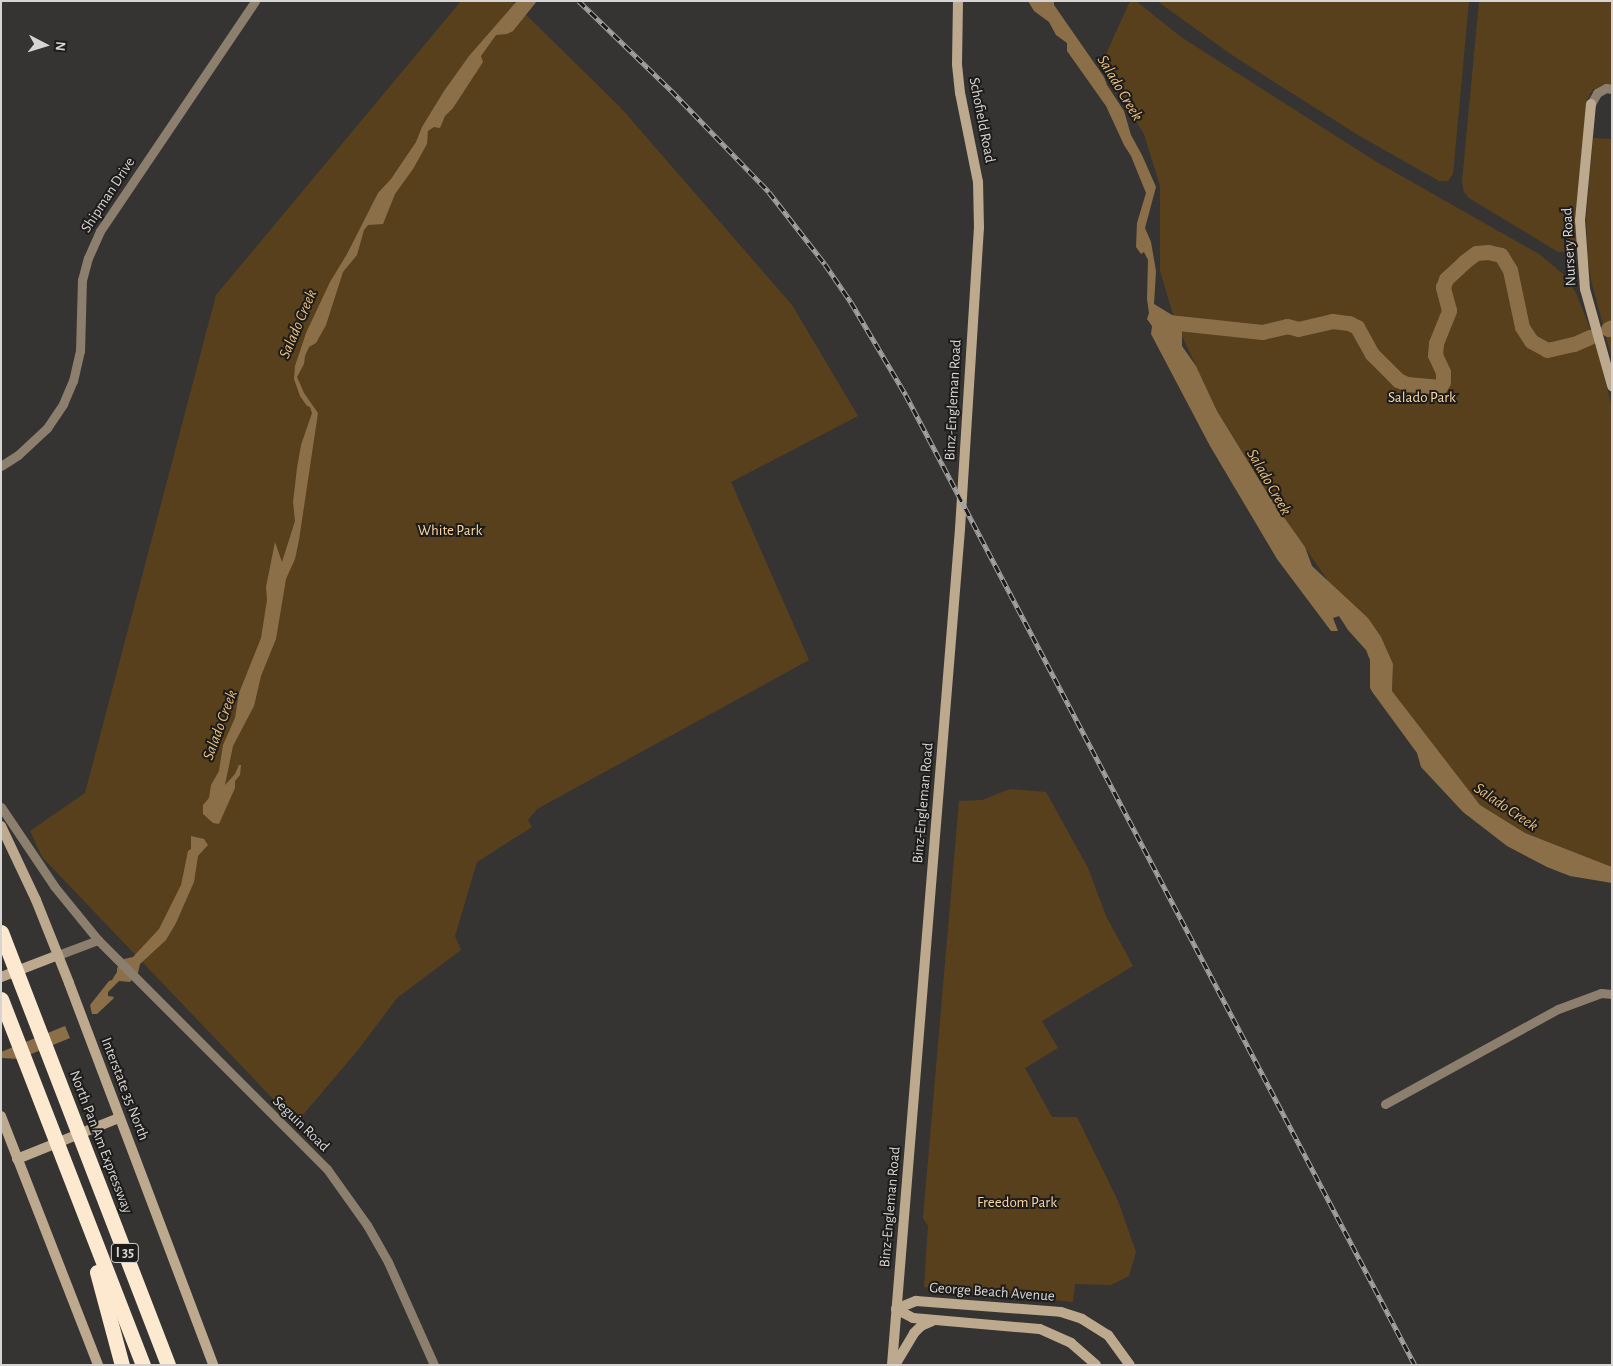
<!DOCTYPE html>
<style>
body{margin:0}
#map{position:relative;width:1613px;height:1366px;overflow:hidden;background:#363432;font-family:"Alegreya Sans",sans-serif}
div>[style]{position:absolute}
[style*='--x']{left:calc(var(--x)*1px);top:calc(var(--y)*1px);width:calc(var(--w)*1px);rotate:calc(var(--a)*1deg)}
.green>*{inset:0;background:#58401d}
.water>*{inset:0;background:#8b6f48}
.river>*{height:15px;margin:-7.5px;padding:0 7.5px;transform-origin:7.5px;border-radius:7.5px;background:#8b6f48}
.street>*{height:9px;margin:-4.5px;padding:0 4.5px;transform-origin:4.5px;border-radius:4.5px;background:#8c7f6e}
.secondary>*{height:10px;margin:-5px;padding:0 5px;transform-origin:5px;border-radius:5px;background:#bda98e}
.highway>*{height:15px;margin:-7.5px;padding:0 7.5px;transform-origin:7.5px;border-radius:7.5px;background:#fce9d0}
.rail>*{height:4.5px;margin-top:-2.25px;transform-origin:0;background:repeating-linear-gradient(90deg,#1d1c1b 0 8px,#a4a2a1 0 16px);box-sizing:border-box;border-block:1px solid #a4a2a1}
span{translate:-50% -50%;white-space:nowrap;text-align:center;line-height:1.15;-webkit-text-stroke:4px #1d1c1b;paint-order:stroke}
.shield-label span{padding:1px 4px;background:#1d1c1b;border:1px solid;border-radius:4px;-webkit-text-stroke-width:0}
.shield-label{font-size:14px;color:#d7d5d4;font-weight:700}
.street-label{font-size:15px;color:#d7d5d4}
.park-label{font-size:15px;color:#fcd8a6}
.water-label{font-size:16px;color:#eabe7e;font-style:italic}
.frame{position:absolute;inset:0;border:2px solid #d7d5d4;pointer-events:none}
.north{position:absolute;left:20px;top:20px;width:50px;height:50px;-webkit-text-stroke:4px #1d1c1b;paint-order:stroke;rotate:95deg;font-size:14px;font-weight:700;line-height:20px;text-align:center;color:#d7d5d4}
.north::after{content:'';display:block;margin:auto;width:18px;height:22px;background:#d7d5d4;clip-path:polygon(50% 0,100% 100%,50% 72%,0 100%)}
</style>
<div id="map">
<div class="green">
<div style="clip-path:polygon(461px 1px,512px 1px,621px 108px,792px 305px,858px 416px,731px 482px,809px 660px,537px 809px,528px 820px,532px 827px,477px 862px,455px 936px,461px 950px,397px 998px,358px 1050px,296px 1123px,42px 857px,30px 831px,85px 793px,216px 295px)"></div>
<div style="clip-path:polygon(1130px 1px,1136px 1px,1181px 37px,1375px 161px,1539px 254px,1563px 274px,1576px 293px,1594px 338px,1612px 407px,1612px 867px,1525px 833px,1480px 805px,1392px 691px,1393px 664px,1368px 618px,1331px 585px,1271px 499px,1217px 411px,1175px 321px,1160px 271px,1160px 186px,1144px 134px,1101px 65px)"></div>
<div style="clip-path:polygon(1157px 1px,1469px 1px,1453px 174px,1448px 181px,1439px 181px,1358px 135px,1232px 55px)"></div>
<div style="clip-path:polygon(1479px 1px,1612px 1px,1612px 85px,1593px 89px,1587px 100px,1576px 245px,1572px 252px,1558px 252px,1469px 198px,1464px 192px,1462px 182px)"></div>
<div style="clip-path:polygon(1593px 138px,1612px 139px,1612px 359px,1591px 280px,1588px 259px,1586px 219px)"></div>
<div style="clip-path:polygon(1010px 789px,1046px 792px,1088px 868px,1106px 916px,1133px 966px,1042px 1021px,1058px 1048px,1025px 1068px,1052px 1117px,1077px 1117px,1118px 1201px,1136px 1252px,1129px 1276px,1111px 1285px,1075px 1284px,1073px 1302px,924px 1287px,928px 1226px,923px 1218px,959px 801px,982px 800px)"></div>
</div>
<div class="water">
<div style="clip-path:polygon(517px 1px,537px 1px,513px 31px,507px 34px,496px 35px,481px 56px,483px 62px,453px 108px,445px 116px,440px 128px,434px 127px,428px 131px,427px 144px,413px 169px,395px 194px,383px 224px,368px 225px,364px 230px,357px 255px,343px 272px,326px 325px,316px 343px,309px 347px,305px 356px,304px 364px,297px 377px,304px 393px,318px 413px,299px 540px,295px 559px,286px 579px,276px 639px,261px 676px,254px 706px,233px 746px,225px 785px,235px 774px,239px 765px,241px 765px,240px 775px,235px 781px,235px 788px,219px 824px,213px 823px,203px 814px,203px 805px,209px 798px,211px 785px,219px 771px,223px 745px,235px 718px,239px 693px,261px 638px,267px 600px,266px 587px,275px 542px,282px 562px,295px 521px,293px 502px,297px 468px,301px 445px,312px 413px,310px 407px,307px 406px,300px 396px,294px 379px,295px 366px,306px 333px,330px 282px,347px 254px,378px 193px,391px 179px,416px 142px,422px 127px,444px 91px,469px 56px)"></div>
<div style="clip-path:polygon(1028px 1px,1054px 1px,1054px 5px,1104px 77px,1107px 85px,1124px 111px,1131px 135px,1142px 155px,1156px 187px,1145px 228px,1151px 242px,1156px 271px,1154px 304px,1177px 318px,1182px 331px,1182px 346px,1196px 366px,1217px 411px,1271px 499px,1305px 547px,1312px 566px,1368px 618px,1381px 637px,1393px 664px,1392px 691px,1480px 805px,1525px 833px,1612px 867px,1612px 883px,1570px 876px,1547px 867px,1507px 846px,1463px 812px,1421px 767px,1417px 753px,1373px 693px,1370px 688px,1370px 660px,1366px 650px,1348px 630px,1339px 616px,1333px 618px,1338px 631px,1331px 631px,1277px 559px,1210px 446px,1151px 334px,1152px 326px,1147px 319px,1149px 313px,1147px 299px,1148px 260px,1144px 252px,1141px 254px,1136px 247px,1137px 223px,1146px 193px,1131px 156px,1124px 145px,1106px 106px,1067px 51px,1067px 43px,1056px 35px,1049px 22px,1034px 11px)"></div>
<div style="clip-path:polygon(191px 836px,204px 839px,208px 845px,198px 856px,194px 882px,176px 923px,166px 940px,140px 964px,138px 973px,130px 982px,119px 981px,108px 992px,108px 996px,114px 997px,113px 999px,97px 1014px,92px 1014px,90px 1005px,109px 981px,112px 980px,117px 972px,117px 968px,124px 959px,133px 957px,159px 929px,181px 885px,188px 851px,191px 849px)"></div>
<div style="clip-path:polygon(65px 1026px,70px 1038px,19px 1059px,1px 1058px,1px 1052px)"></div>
</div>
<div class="river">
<div style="--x:1159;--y:321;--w:104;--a:6.1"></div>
<div style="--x:1262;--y:332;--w:26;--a:-13"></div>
<div style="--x:1287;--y:326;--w:11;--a:15"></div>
<div style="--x:1298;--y:329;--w:35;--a:-13"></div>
<div style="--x:1332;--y:321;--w:17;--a:7"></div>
<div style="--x:1349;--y:323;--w:9;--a:27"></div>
<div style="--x:1357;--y:327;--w:31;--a:61"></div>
<div style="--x:1372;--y:354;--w:37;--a:45"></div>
<div style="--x:1398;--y:380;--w:10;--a:24"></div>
<div style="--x:1407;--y:384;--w:33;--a:5"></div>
<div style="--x:1440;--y:387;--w:6;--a:-59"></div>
<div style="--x:1443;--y:382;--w:10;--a:-90"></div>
<div style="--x:1443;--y:372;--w:19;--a:-115"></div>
<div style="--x:1435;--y:355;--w:12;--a:-85"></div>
<div style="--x:1436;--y:343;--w:35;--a:-68"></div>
<div style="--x:1449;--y:310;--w:24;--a:-105"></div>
<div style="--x:1443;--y:287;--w:9;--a:-69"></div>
<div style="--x:1446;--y:279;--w:25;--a:-43"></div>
<div style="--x:1464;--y:262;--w:15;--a:-37"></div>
<div style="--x:1476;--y:253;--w:12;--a:-5"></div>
<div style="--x:1488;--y:252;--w:13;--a:13"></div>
<div style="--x:1501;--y:255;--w:17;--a:59"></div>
<div style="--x:1510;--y:270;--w:58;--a:78.1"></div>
<div style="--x:1522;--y:327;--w:17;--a:57"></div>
<div style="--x:1531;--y:341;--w:18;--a:29"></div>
<div style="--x:1547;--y:350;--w:28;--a:-13"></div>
<div style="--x:1574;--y:344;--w:17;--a:-24"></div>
<div style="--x:1608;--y:329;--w:4;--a:-27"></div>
</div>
<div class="street">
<div style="--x:1591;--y:104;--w:13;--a:-61"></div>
<div style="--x:1597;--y:93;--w:10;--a:-29"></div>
<div style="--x:1606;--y:88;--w:6;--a:9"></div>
<div style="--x:1;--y:466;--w:20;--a:-33"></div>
<div style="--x:18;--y:455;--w:40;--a:-43"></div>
<div style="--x:47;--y:428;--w:29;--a:-56"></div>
<div style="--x:63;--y:404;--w:25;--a:-67"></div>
<div style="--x:73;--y:381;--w:31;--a:-77"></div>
<div style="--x:80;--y:351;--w:71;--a:-88.4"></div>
<div style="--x:82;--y:280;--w:23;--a:-75"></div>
<div style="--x:88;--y:258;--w:30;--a:-66"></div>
<div style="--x:100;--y:231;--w:277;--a:-56"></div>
<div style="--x:1;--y:807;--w:95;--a:56.1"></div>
<div style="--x:54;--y:886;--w:70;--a:50.8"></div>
<div style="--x:98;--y:940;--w:324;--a:45"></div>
<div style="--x:327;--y:1169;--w:69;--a:54.5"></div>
<div style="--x:367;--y:1225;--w:43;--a:60.4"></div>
<div style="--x:388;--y:1262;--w:113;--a:65.9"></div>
<div style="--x:58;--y:955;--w:43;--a:-20.6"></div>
<div style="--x:1385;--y:1104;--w:197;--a:-28.8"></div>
<div style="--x:1558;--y:1009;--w:46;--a:-20.4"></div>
<div style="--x:1601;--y:993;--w:11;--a:5"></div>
</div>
<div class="secondary">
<div style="--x:1591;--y:104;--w:117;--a:95.4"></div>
<div style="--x:1580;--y:220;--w:69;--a:85.9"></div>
<div style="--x:1585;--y:289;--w:101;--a:74.4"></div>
<div style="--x:1;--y:826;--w:82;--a:64.7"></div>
<div style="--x:36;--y:900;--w:89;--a:68.3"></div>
<div style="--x:69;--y:983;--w:408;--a:69.3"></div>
<div style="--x:1;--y:977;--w:61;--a:-21.1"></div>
<div style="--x:1;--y:1116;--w:267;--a:68.7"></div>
<div style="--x:17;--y:1159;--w:110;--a:-21.9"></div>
<div style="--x:896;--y:1309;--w:22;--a:-22"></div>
<div style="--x:916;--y:1301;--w:145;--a:4.3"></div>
<div style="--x:1061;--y:1312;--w:22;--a:18"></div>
<div style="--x:1082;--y:1319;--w:31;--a:32"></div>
<div style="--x:1108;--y:1335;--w:37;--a:54"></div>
<div style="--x:896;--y:1309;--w:19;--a:28"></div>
<div style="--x:913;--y:1318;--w:127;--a:5"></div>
<div style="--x:1040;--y:1329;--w:34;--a:24"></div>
<div style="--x:1071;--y:1343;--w:33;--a:41"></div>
<div style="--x:892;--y:1365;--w:839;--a:-85.35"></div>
<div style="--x:960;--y:529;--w:302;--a:-86.4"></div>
<div style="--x:979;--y:228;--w:46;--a:-91.2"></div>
<div style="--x:978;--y:182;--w:91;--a:-101.4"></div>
<div style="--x:960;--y:93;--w:29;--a:-96"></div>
<div style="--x:957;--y:64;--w:63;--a:-89.1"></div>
<div style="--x:895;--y:1365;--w:37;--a:-59"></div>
<div style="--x:914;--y:1333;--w:10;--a:-45"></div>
<div style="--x:921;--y:1326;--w:12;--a:-24"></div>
</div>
<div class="highway">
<div style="--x:1;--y:932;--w:464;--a:68.9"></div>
<div style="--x:1;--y:999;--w:393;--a:68.8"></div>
<div style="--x:97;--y:1272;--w:96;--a:75"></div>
</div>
<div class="rail">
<div style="--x:579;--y:1;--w:128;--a:44.1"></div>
<div style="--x:671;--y:90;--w:141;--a:46.1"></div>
<div style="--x:769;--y:192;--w:91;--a:52.1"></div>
<div style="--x:825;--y:264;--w:46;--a:55.6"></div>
<div style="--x:851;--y:302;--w:108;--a:59.4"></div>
<div style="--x:906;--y:395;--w:1095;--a:62.31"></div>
</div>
<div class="shield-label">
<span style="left:125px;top:1253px">I 35</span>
</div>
<div class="street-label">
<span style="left:982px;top:120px;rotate:79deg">Schofield Road</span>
<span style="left:108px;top:195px;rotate:-57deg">Shipman Drive</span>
<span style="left:1569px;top:247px;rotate:-93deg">Nursery Road</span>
<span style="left:953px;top:400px;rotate:-87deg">Binz-Engleman Road</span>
<span style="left:923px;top:803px;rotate:-85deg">Binz-Engleman Road</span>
<span style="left:125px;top:1089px;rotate:69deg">Interstate 35 North</span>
<span style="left:301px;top:1124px;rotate:44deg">Seguin Road</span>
<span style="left:101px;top:1142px;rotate:69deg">North Pan Am Expressway</span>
<span style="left:890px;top:1207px;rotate:-85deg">Binz-Engleman Road</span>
<span style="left:992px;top:1292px;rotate:4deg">George Beach Avenue</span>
</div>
<div class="park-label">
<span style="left:1422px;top:398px">Salado Park</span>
<span style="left:450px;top:531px">White Park</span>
<span style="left:1017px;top:1203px">Freedom Park</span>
</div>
<div class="water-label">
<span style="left:1120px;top:88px;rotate:59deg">Salado Creek</span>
<span style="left:298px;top:324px;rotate:-67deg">Salado Creek</span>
<span style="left:1269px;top:482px;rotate:60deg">Salado Creek</span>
<span style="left:220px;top:725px;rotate:-70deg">Salado Creek</span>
<span style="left:1506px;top:807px;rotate:34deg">Salado Creek</span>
</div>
<div class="frame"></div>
<div class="north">N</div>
</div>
